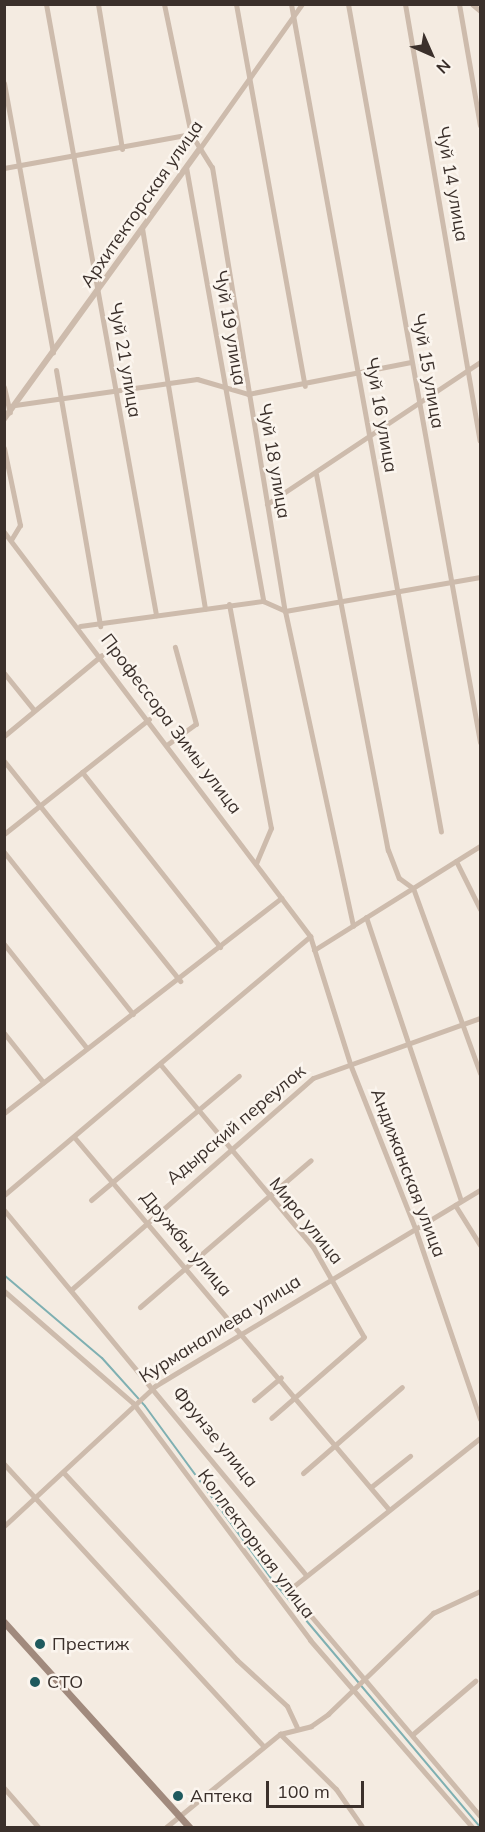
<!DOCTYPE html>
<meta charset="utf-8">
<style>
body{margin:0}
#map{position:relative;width:485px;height:1832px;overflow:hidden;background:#f4ebe1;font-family:Mulish,sans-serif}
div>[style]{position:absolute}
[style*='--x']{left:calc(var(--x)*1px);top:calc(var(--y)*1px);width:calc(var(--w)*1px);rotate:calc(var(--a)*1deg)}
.stream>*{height:2px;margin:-1px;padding:0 1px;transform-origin:1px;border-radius:1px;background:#7fb0b2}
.minor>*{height:5px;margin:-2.5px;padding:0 2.5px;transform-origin:2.5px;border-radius:2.5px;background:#cdbbac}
.tertiary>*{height:6px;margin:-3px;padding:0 3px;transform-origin:3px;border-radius:3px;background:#cdbbac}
.secondary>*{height:7px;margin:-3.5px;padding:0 3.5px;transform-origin:3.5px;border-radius:3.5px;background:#a18a7d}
.dots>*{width:16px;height:16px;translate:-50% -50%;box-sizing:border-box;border:3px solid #fbf5ee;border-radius:50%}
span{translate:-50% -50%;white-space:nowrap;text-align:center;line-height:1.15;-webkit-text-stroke:5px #fbf5ee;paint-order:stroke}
.street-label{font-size:18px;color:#3b302b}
.poi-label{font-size:18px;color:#3b302b}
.left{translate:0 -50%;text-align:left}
.frame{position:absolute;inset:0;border:6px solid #3b302b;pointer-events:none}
.north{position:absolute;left:401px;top:24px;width:60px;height:60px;-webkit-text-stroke:4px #fbf5ee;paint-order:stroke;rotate:135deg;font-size:16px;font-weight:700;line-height:24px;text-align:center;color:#3b302b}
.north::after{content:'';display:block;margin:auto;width:21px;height:27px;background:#3b302b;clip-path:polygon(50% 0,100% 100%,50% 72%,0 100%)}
.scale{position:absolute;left:266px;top:1781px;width:98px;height:27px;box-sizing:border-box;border:3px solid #3b302b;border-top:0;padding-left:8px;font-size:18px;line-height:21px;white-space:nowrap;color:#3b302b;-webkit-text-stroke:4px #fbf5ee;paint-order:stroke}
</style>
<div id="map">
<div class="stream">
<div style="--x:4;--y:1275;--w:128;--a:40.3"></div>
<div style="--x:102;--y:1358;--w:64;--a:48.1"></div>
<div style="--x:145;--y:1406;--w:217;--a:53.8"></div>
<div style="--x:273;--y:1581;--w:322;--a:49.9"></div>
</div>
<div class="minor">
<div style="--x:46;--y:4;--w:621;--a:79.79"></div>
<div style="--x:98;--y:4;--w:147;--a:80.6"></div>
<div style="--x:164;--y:4;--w:133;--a:78.3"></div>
<div style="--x:191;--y:134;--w:39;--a:58"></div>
<div style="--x:212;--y:167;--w:450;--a:80.7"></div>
<div style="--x:285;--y:611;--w:322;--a:77.8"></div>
<div style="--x:236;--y:4;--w:388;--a:79.8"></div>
<div style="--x:291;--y:4;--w:841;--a:79.73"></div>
<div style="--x:348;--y:4;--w:750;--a:79.86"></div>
<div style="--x:405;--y:4;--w:443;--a:80.3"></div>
<div style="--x:459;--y:4;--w:123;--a:80.2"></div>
<div style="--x:472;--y:4;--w:11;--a:41"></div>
<div style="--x:4;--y:83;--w:274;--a:79.7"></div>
<div style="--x:200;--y:148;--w:176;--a:-54.7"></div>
<div style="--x:186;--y:167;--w:441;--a:79.9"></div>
<div style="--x:4;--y:168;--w:190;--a:-10.3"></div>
<div style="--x:142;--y:228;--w:386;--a:80.6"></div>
<div style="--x:56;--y:370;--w:260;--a:80.2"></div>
<div style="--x:4;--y:387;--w:26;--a:77"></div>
<div style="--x:15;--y:405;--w:184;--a:-8.1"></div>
<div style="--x:197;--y:379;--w:53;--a:16.4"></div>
<div style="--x:248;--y:394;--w:166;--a:-11.1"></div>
<div style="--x:4;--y:448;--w:79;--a:78.3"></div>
<div style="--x:20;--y:525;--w:17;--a:121"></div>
<div style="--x:316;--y:474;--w:383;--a:79.2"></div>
<div style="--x:388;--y:850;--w:30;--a:69"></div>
<div style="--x:399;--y:878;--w:17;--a:36"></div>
<div style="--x:413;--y:888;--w:197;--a:70.1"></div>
<div style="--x:267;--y:504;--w:256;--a:-33.7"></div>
<div style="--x:4;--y:532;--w:507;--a:52.86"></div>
<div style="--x:310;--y:936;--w:134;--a:72.6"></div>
<div style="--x:350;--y:1064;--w:176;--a:68.4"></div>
<div style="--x:415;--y:1228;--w:202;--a:71.2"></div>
<div style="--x:229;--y:604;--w:228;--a:79.4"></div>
<div style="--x:271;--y:828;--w:38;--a:113"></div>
<div style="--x:80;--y:626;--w:185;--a:-7.8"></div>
<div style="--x:263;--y:601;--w:24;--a:24"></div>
<div style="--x:285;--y:611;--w:198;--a:-9.9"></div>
<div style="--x:4;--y:673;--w:48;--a:51"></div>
<div style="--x:4;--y:736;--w:127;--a:-39.6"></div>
<div style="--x:168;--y:744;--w:34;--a:-36"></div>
<div style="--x:196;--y:724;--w:80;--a:-105.3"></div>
<div style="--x:4;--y:761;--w:282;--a:51.3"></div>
<div style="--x:82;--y:772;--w:223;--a:51.7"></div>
<div style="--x:4;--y:834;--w:185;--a:-38.4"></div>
<div style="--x:4;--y:852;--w:207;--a:51.5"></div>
<div style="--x:456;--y:861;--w:54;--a:63.4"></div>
<div style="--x:366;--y:917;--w:299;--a:71.5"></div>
<div style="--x:4;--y:944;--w:132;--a:51.5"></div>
<div style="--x:314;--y:950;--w:196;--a:-32.1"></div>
<div style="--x:4;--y:1033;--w:63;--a:51.5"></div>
<div style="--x:160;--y:1064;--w:239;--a:50.1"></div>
<div style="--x:313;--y:1247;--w:103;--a:60.5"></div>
<div style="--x:364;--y:1337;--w:123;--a:138.9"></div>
<div style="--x:4;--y:1113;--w:351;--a:-37.8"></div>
<div style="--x:74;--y:1137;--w:488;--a:49.8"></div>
<div style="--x:4;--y:1195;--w:401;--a:-40.2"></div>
<div style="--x:91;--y:1200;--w:193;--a:-40"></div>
<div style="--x:455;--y:1205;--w:47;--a:58"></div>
<div style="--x:4;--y:1210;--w:474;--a:50.4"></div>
<div style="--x:72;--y:1289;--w:320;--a:-41.2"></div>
<div style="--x:313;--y:1078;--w:177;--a:-19.8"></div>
<div style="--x:4;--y:1291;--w:171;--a:41"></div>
<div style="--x:133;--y:1403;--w:296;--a:53.2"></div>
<div style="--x:310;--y:1640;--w:249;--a:49.1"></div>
<div style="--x:140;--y:1307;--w:225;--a:-40.7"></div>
<div style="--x:254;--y:1400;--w:35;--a:-40"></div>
<div style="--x:480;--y:1438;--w:244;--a:141.5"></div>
<div style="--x:289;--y:1590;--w:296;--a:49.8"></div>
<div style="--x:4;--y:1464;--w:383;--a:47.4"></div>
<div style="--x:63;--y:1472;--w:256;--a:47.2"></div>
<div style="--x:237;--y:1660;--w:68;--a:42.6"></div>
<div style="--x:287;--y:1706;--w:23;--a:65"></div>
<div style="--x:303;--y:1473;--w:131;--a:-41"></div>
<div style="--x:371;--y:1487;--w:50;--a:-38.5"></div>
<div style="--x:4;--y:1526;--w:206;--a:-42.8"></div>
<div style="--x:155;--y:1386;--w:380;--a:-31.1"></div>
<div style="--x:280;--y:1734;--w:78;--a:44.5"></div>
<div style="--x:336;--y:1789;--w:47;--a:55.3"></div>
<div style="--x:413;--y:1734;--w:82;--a:-40.5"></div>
<div style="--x:4;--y:1788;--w:53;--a:48.8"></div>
<div style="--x:165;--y:1828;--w:149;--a:-39.3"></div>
<div style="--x:280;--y:1734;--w:32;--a:-14"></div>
<div style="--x:311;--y:1726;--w:21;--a:-35"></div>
<div style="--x:328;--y:1714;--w:146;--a:-43.9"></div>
<div style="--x:433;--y:1613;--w:52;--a:-25.1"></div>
</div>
<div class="tertiary">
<div style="--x:4;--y:419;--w:334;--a:-54.1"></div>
</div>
<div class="secondary">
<div style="--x:4;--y:1622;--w:278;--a:47.9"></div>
</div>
<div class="dots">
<div style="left:40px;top:1644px;background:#1f5a5e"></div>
<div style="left:35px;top:1682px;background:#1f5a5e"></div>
<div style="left:178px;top:1796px;background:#1f5a5e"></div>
</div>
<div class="street-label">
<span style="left:452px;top:184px;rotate:80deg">Чуй 14 улица</span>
<span style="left:142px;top:204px;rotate:-55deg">Архитекторская улица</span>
<span style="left:230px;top:328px;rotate:80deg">Чуй 19 улица</span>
<span style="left:125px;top:360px;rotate:80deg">Чуй 21 улица</span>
<span style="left:428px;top:371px;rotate:80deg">Чуй 15 улица</span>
<span style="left:381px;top:415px;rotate:80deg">Чуй 16 улица</span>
<span style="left:274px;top:461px;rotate:80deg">Чуй 18 улица</span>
<span style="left:171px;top:724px;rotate:53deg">Профессора Зимы улица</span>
<span style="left:236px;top:1125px;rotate:-40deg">Адырский переулок</span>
<span style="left:408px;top:1173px;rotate:69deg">Андижанская улица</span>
<span style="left:306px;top:1221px;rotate:51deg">Мира улица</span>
<span style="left:186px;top:1244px;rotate:50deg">Дружбы улица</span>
<span style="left:220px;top:1329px;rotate:-32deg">Курманалиева улица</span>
<span style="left:215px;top:1437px;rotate:51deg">Фрунзе улица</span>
<span style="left:256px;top:1544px;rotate:53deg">Коллекторная улица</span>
</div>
<div class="poi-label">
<span class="left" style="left:52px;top:1644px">Престиж</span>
<span class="left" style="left:47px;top:1682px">СТО</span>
<span class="left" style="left:190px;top:1796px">Аптека</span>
</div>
<div class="frame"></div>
<div class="north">N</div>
<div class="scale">100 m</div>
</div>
